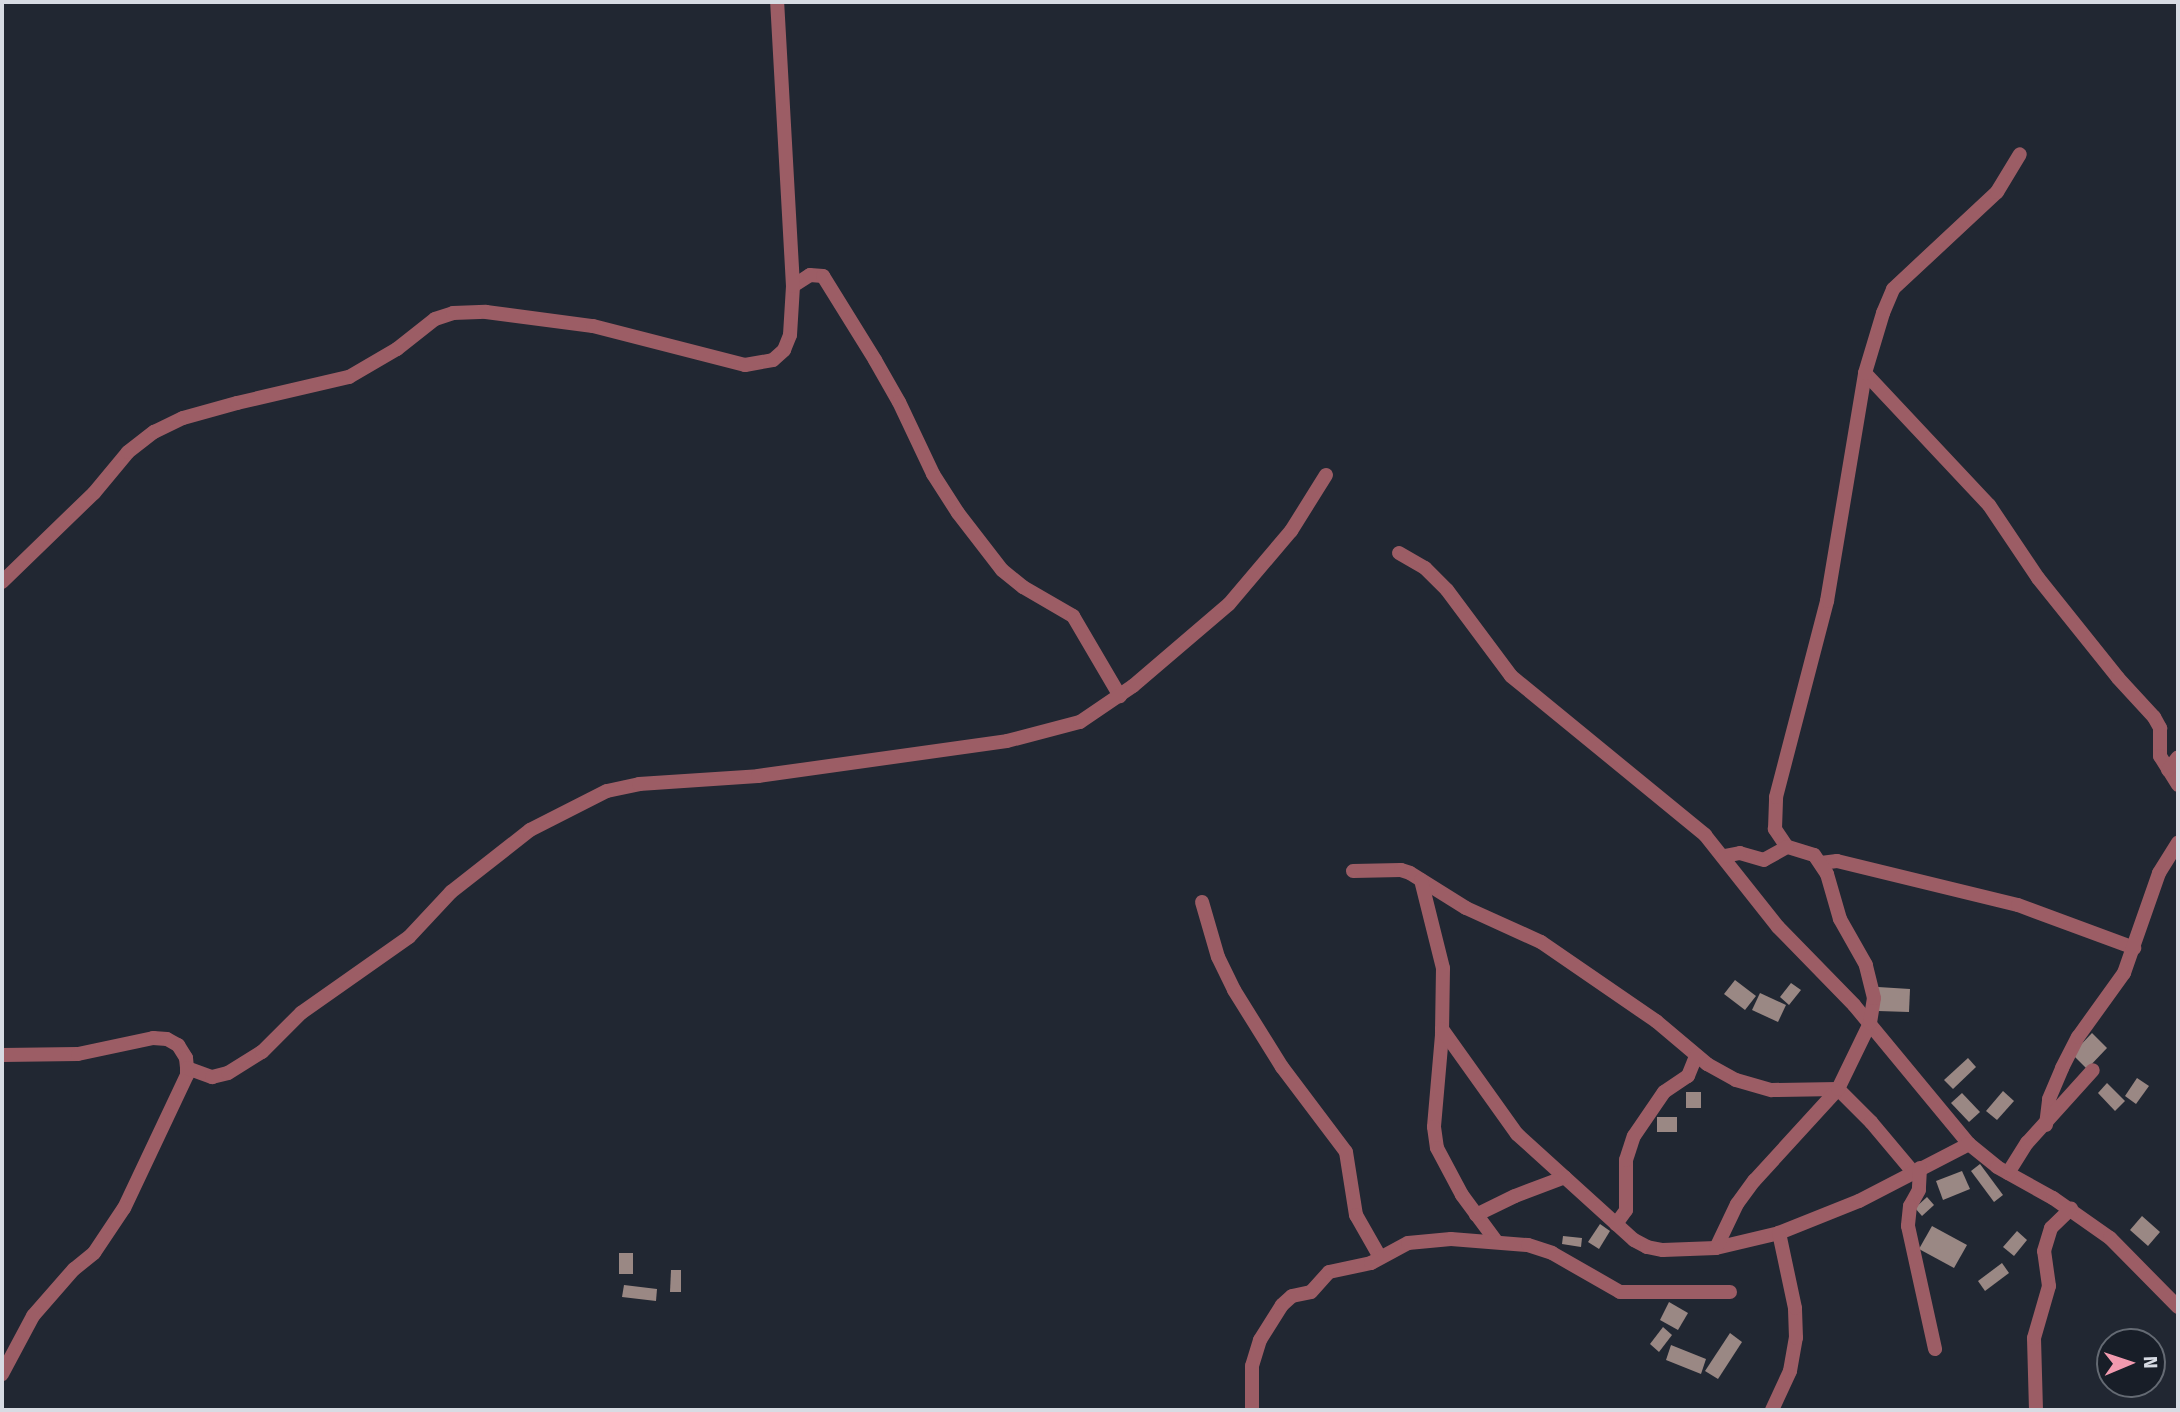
<!DOCTYPE html>
<style>
body{margin:0}
#map{position:relative;width:2180px;height:1412px;overflow:hidden;background:#212732;font-family:"Fira Sans",sans-serif}
div>[style]{position:absolute}
[style*='--x']{left:calc(var(--x)*1px);top:calc(var(--y)*1px);width:calc(var(--w)*1px);rotate:calc(var(--a)*1deg)}
.building>*{inset:0;background:#9a8884}
.minor>*{height:14px;margin:-7px;padding:0 7px;transform-origin:7px;border-radius:7px;background:#9c5d65}
span{translate:-50% -50%;white-space:nowrap;text-align:center;line-height:1.15;-webkit-text-stroke:7px #181e28;paint-order:stroke}
.frame{position:absolute;inset:0;border:4px solid #d7dbe3;pointer-events:none}
.north{position:absolute;left:2096px;top:1328px;width:70px;height:70px;box-sizing:border-box;background:#181e28;border:2px solid #646a73;border-radius:50%;rotate:88deg;font-size:19px;font-weight:700;line-height:28px;text-align:center;color:#d7dbe3}
.north::after{content:'';display:block;margin:auto;width:24px;height:32px;background:#f29aaf;clip-path:polygon(50% 0,100% 100%,50% 72%,0 100%)}
</style>
<div id="map">
<div class="building">
<div style="clip-path:polygon(1735px 980px,1756px 996px,1745px 1010px,1724px 994px)"></div>
<div style="clip-path:polygon(1791px 983px,1801px 990px,1789px 1005px,1780px 997px)"></div>
<div style="clip-path:polygon(1878px 987px,1910px 989px,1909px 1012px,1878px 1011px)"></div>
<div style="clip-path:polygon(1760px 993px,1786px 1005px,1778px 1022px,1752px 1010px)"></div>
<div style="clip-path:polygon(2092px 1033px,2107px 1048px,2087px 1069px,2072px 1054px)"></div>
<div style="clip-path:polygon(1968px 1058px,1976px 1067px,1953px 1089px,1944px 1080px)"></div>
<div style="clip-path:polygon(2137px 1078px,2149px 1086px,2136px 1104px,2125px 1096px)"></div>
<div style="clip-path:polygon(2107px 1083px,2125px 1101px,2115px 1111px,2098px 1093px)"></div>
<div style="clip-path:polygon(2003px 1091px,2014px 1101px,1997px 1120px,1986px 1111px)"></div>
<div style="clip-path:polygon(1686px 1092px,1701px 1092px,1701px 1108px,1686px 1108px)"></div>
<div style="clip-path:polygon(1962px 1093px,1980px 1112px,1969px 1122px,1951px 1103px)"></div>
<div style="clip-path:polygon(1657px 1117px,1677px 1117px,1677px 1132px,1657px 1132px)"></div>
<div style="clip-path:polygon(1980px 1164px,2003px 1195px,1994px 1202px,1971px 1171px)"></div>
<div style="clip-path:polygon(1962px 1171px,1970px 1189px,1943px 1200px,1936px 1181px)"></div>
<div style="clip-path:polygon(1927px 1197px,1934px 1205px,1922px 1216px,1915px 1208px)"></div>
<div style="clip-path:polygon(2142px 1216px,2160px 1232px,2148px 1246px,2130px 1230px)"></div>
<div style="clip-path:polygon(1600px 1224px,1610px 1231px,1599px 1249px,1588px 1242px)"></div>
<div style="clip-path:polygon(1932px 1226px,1967px 1245px,1954px 1268px,1919px 1249px)"></div>
<div style="clip-path:polygon(2017px 1231px,2027px 1240px,2014px 1256px,2003px 1247px)"></div>
<div style="clip-path:polygon(1563px 1236px,1582px 1238px,1581px 1247px,1562px 1244px)"></div>
<div style="clip-path:polygon(619px 1253px,633px 1253px,633px 1274px,619px 1274px)"></div>
<div style="clip-path:polygon(2002px 1263px,2009px 1273px,1985px 1291px,1978px 1281px)"></div>
<div style="clip-path:polygon(671px 1270px,681px 1270px,681px 1292px,670px 1292px)"></div>
<div style="clip-path:polygon(624px 1285px,657px 1289px,656px 1301px,622px 1297px)"></div>
<div style="clip-path:polygon(1669px 1302px,1688px 1313px,1678px 1330px,1660px 1320px)"></div>
<div style="clip-path:polygon(1663px 1327px,1672px 1335px,1659px 1352px,1650px 1344px)"></div>
<div style="clip-path:polygon(1730px 1333px,1742px 1342px,1718px 1379px,1705px 1371px)"></div>
<div style="clip-path:polygon(1671px 1345px,1706px 1359px,1701px 1374px,1666px 1360px)"></div>
</div>
<div class="minor">
<div style="--x:793;--y:286;--w:20;--a:-33"></div>
<div style="--x:810;--y:275;--w:13;--a:4"></div>
<div style="--x:823;--y:276;--w:99;--a:58.2"></div>
<div style="--x:875;--y:360;--w:48;--a:60.3"></div>
<div style="--x:899;--y:402;--w:80;--a:64.7"></div>
<div style="--x:933;--y:474;--w:46;--a:57.3"></div>
<div style="--x:958;--y:513;--w:72;--a:52.3"></div>
<div style="--x:1002;--y:570;--w:27;--a:39"></div>
<div style="--x:1023;--y:587;--w:58;--a:30.1"></div>
<div style="--x:1073;--y:616;--w:93;--a:59.6"></div>
<div style="--x:1865;--y:373;--w:181;--a:46.8"></div>
<div style="--x:1989;--y:505;--w:88;--a:56.1"></div>
<div style="--x:2038;--y:578;--w:128;--a:51.3"></div>
<div style="--x:2118;--y:678;--w:53;--a:47.3"></div>
<div style="--x:2154;--y:717;--w:13;--a:61"></div>
<div style="--x:2160;--y:728;--w:28;--a:90"></div>
<div style="--x:2160;--y:756;--w:34;--a:58"></div>
<div style="--x:1399;--y:553;--w:30;--a:30"></div>
<div style="--x:1425;--y:568;--w:31;--a:45"></div>
<div style="--x:1447;--y:590;--w:107;--a:53.3"></div>
<div style="--x:1511;--y:676;--w:251;--a:39.3"></div>
<div style="--x:1705;--y:835;--w:117;--a:51.6"></div>
<div style="--x:1778;--y:927;--w:109;--a:45.7"></div>
<div style="--x:1854;--y:1005;--w:180;--a:50.4"></div>
<div style="--x:1969;--y:1144;--w:36;--a:39"></div>
<div style="--x:1997;--y:1167;--w:64;--a:29"></div>
<div style="--x:2053;--y:1198;--w:70;--a:35.1"></div>
<div style="--x:2110;--y:1238;--w:97;--a:45.4"></div>
<div style="--x:2;--y:582;--w:128;--a:-44.1"></div>
<div style="--x:94;--y:493;--w:53;--a:-50.3"></div>
<div style="--x:128;--y:452;--w:33;--a:-38"></div>
<div style="--x:154;--y:432;--w:32;--a:-26"></div>
<div style="--x:183;--y:418;--w:56;--a:-15.5"></div>
<div style="--x:237;--y:403;--w:115;--a:-13.1"></div>
<div style="--x:349;--y:377;--w:56;--a:-30.3"></div>
<div style="--x:397;--y:349;--w:48;--a:-38.3"></div>
<div style="--x:435;--y:319;--w:19;--a:-18"></div>
<div style="--x:453;--y:313;--w:33;--a:-2"></div>
<div style="--x:486;--y:312;--w:108;--a:7.5"></div>
<div style="--x:593;--y:326;--w:157;--a:14.4"></div>
<div style="--x:745;--y:365;--w:28;--a:-10"></div>
<div style="--x:773;--y:360;--w:15;--a:-42"></div>
<div style="--x:784;--y:350;--w:16;--a:-68"></div>
<div style="--x:790;--y:335;--w:49;--a:-86.5"></div>
<div style="--x:793;--y:286;--w:284;--a:-93.2"></div>
<div style="--x:2168;--y:770;--w:16;--a:-52"></div>
<div style="--x:1787;--y:847;--w:22;--a:-124"></div>
<div style="--x:1775;--y:829;--w:32;--a:-88"></div>
<div style="--x:1776;--y:797;--w:203;--a:-75.4"></div>
<div style="--x:1827;--y:601;--w:231;--a:-80.5"></div>
<div style="--x:1865;--y:373;--w:63;--a:-73.3"></div>
<div style="--x:1883;--y:313;--w:26;--a:-67"></div>
<div style="--x:1893;--y:289;--w:142;--a:-43"></div>
<div style="--x:1997;--y:192;--w:44;--a:-58.8"></div>
<div style="--x:1821;--y:863;--w:16;--a:-7"></div>
<div style="--x:1837;--y:861;--w:186;--a:13.7"></div>
<div style="--x:2018;--y:905;--w:124;--a:20.3"></div>
<div style="--x:1353;--y:871;--w:48;--a:-1.2"></div>
<div style="--x:1401;--y:870;--w:9;--a:18"></div>
<div style="--x:1410;--y:873;--w:66;--a:32"></div>
<div style="--x:1466;--y:908;--w:82;--a:24.4"></div>
<div style="--x:1541;--y:942;--w:140;--a:34.5"></div>
<div style="--x:1656;--y:1021;--w:67;--a:40.1"></div>
<div style="--x:1707;--y:1064;--w:33;--a:29"></div>
<div style="--x:1736;--y:1080;--w:37;--a:16"></div>
<div style="--x:1772;--y:1090;--w:66;--a:-0.9"></div>
<div style="--x:1838;--y:1089;--w:47;--a:45"></div>
<div style="--x:1871;--y:1122;--w:65;--a:50"></div>
<div style="--x:1421;--y:880;--w:91;--a:76"></div>
<div style="--x:1443;--y:968;--w:67;--a:90.9"></div>
<div style="--x:1442;--y:1035;--w:92;--a:95"></div>
<div style="--x:1434;--y:1127;--w:21;--a:82"></div>
<div style="--x:1437;--y:1148;--w:53;--a:62"></div>
<div style="--x:1462;--y:1195;--w:57;--a:53.5"></div>
<div style="--x:1202;--y:902;--w:57;--a:73.8"></div>
<div style="--x:1218;--y:957;--w:37;--a:64"></div>
<div style="--x:1234;--y:990;--w:91;--a:58.1"></div>
<div style="--x:1282;--y:1067;--w:106;--a:53"></div>
<div style="--x:1346;--y:1152;--w:64;--a:81"></div>
<div style="--x:1356;--y:1215;--w:48;--a:60.3"></div>
<div style="--x:1442;--y:1029;--w:129;--a:54.5"></div>
<div style="--x:1517;--y:1134;--w:158;--a:42.2"></div>
<div style="--x:1634;--y:1240;--w:15;--a:28"></div>
<div style="--x:1647;--y:1247;--w:16;--a:11"></div>
<div style="--x:1663;--y:1250;--w:53;--a:-2.2"></div>
<div style="--x:1716;--y:1248;--w:65;--a:-13.4"></div>
<div style="--x:1779;--y:1233;--w:86;--a:-21.8"></div>
<div style="--x:1859;--y:1201;--w:124;--a:-27.4"></div>
<div style="--x:2;--y:1055;--w:76;--a:-0.8"></div>
<div style="--x:78;--y:1054;--w:77;--a:-12"></div>
<div style="--x:153;--y:1038;--w:14;--a:4"></div>
<div style="--x:167;--y:1039;--w:13;--a:29"></div>
<div style="--x:178;--y:1045;--w:15;--a:58"></div>
<div style="--x:186;--y:1058;--w:10;--a:84"></div>
<div style="--x:187;--y:1068;--w:7;--a:90"></div>
<div style="--x:187;--y:1075;--w:147;--a:115.3"></div>
<div style="--x:124;--y:1208;--w:54;--a:123.7"></div>
<div style="--x:94;--y:1253;--w:26;--a:141"></div>
<div style="--x:74;--y:1269;--w:62;--a:131.1"></div>
<div style="--x:33;--y:1316;--w:66;--a:118.1"></div>
<div style="--x:187;--y:1068;--w:27;--a:20"></div>
<div style="--x:212;--y:1077;--w:16;--a:-14"></div>
<div style="--x:228;--y:1073;--w:40;--a:-32"></div>
<div style="--x:262;--y:1052;--w:55;--a:-45"></div>
<div style="--x:301;--y:1013;--w:132;--a:-35.1"></div>
<div style="--x:409;--y:937;--w:62;--a:-47"></div>
<div style="--x:451;--y:892;--w:100;--a:-38.1"></div>
<div style="--x:530;--y:830;--w:86;--a:-26.9"></div>
<div style="--x:607;--y:791;--w:33;--a:-12"></div>
<div style="--x:639;--y:784;--w:119;--a:-3.8"></div>
<div style="--x:758;--y:776;--w:251;--a:-8"></div>
<div style="--x:1007;--y:741;--w:75;--a:-14.6"></div>
<div style="--x:1080;--y:722;--w:64;--a:-34.2"></div>
<div style="--x:1133;--y:686;--w:126;--a:-40.5"></div>
<div style="--x:1229;--y:604;--w:96;--a:-49.7"></div>
<div style="--x:1291;--y:531;--w:66;--a:-58"></div>
<div style="--x:2046;--y:1125;--w:26;--a:-83"></div>
<div style="--x:2049;--y:1099;--w:34;--a:-67"></div>
<div style="--x:2062;--y:1068;--w:35;--a:-63"></div>
<div style="--x:2078;--y:1037;--w:79;--a:-54.3"></div>
<div style="--x:2124;--y:973;--w:106;--a:-70.7"></div>
<div style="--x:2159;--y:873;--w:36;--a:-58"></div>
<div style="--x:1920;--y:1168;--w:22;--a:93"></div>
<div style="--x:1919;--y:1190;--w:18;--a:119"></div>
<div style="--x:1910;--y:1206;--w:20;--a:96"></div>
<div style="--x:1908;--y:1226;--w:126;--a:77.6"></div>
<div style="--x:2008;--y:1173;--w:36;--a:-58"></div>
<div style="--x:2027;--y:1143;--w:98;--a:-47.9"></div>
<div style="--x:1476;--y:1215;--w:43;--a:-26"></div>
<div style="--x:1515;--y:1196;--w:53;--a:-20.8"></div>
<div style="--x:1616;--y:1224;--w:17;--a:-54"></div>
<div style="--x:1626;--y:1210;--w:50;--a:-90"></div>
<div style="--x:1626;--y:1160;--w:25;--a:-72"></div>
<div style="--x:1634;--y:1136;--w:53;--a:-55.7"></div>
<div style="--x:1664;--y:1092;--w:29;--a:-34"></div>
<div style="--x:1688;--y:1076;--w:22;--a:-68"></div>
<div style="--x:1716;--y:1248;--w:49;--a:-64.5"></div>
<div style="--x:1737;--y:1204;--w:29;--a:-54"></div>
<div style="--x:1754;--y:1181;--w:125;--a:-47.6"></div>
<div style="--x:1838;--y:1089;--w:73;--a:-64.1"></div>
<div style="--x:1870;--y:1023;--w:25;--a:-81"></div>
<div style="--x:1874;--y:998;--w:34;--a:-104"></div>
<div style="--x:1866;--y:965;--w:53;--a:-119.5"></div>
<div style="--x:1840;--y:919;--w:47;--a:-106.1"></div>
<div style="--x:1827;--y:874;--w:23;--a:-124"></div>
<div style="--x:1814;--y:855;--w:28;--a:-163"></div>
<div style="--x:1787;--y:847;--w:26;--a:151"></div>
<div style="--x:1764;--y:860;--w:25;--a:-164"></div>
<div style="--x:1740;--y:853;--w:16;--a:169"></div>
<div style="--x:1252;--y:1410;--w:44;--a:-90"></div>
<div style="--x:1252;--y:1366;--w:27;--a:-73"></div>
<div style="--x:1260;--y:1340;--w:41;--a:-57.8"></div>
<div style="--x:1282;--y:1305;--w:13;--a:-42"></div>
<div style="--x:1292;--y:1296;--w:19;--a:-12"></div>
<div style="--x:1311;--y:1292;--w:27;--a:-48"></div>
<div style="--x:1329;--y:1272;--w:43;--a:-12.1"></div>
<div style="--x:1371;--y:1263;--w:42;--a:-28.4"></div>
<div style="--x:1408;--y:1243;--w:43;--a:-5.3"></div>
<div style="--x:1451;--y:1239;--w:77;--a:4.5"></div>
<div style="--x:1528;--y:1245;--w:25;--a:18"></div>
<div style="--x:1552;--y:1253;--w:78;--a:29.8"></div>
<div style="--x:1620;--y:1292;--w:110;--a:0"></div>
<div style="--x:1772;--y:1410;--w:43;--a:-65.2"></div>
<div style="--x:1790;--y:1371;--w:34;--a:-80"></div>
<div style="--x:1796;--y:1338;--w:30;--a:-92"></div>
<div style="--x:1795;--y:1308;--w:77;--a:-102"></div>
<div style="--x:2036;--y:1410;--w:72;--a:-91.6"></div>
<div style="--x:2034;--y:1338;--w:54;--a:-73.9"></div>
<div style="--x:2049;--y:1286;--w:35;--a:-98"></div>
<div style="--x:2044;--y:1251;--w:24;--a:-73"></div>
<div style="--x:2051;--y:1228;--w:28;--a:-44"></div>
</div>
<div class="frame"></div>
<div class="north">N</div>
</div>
